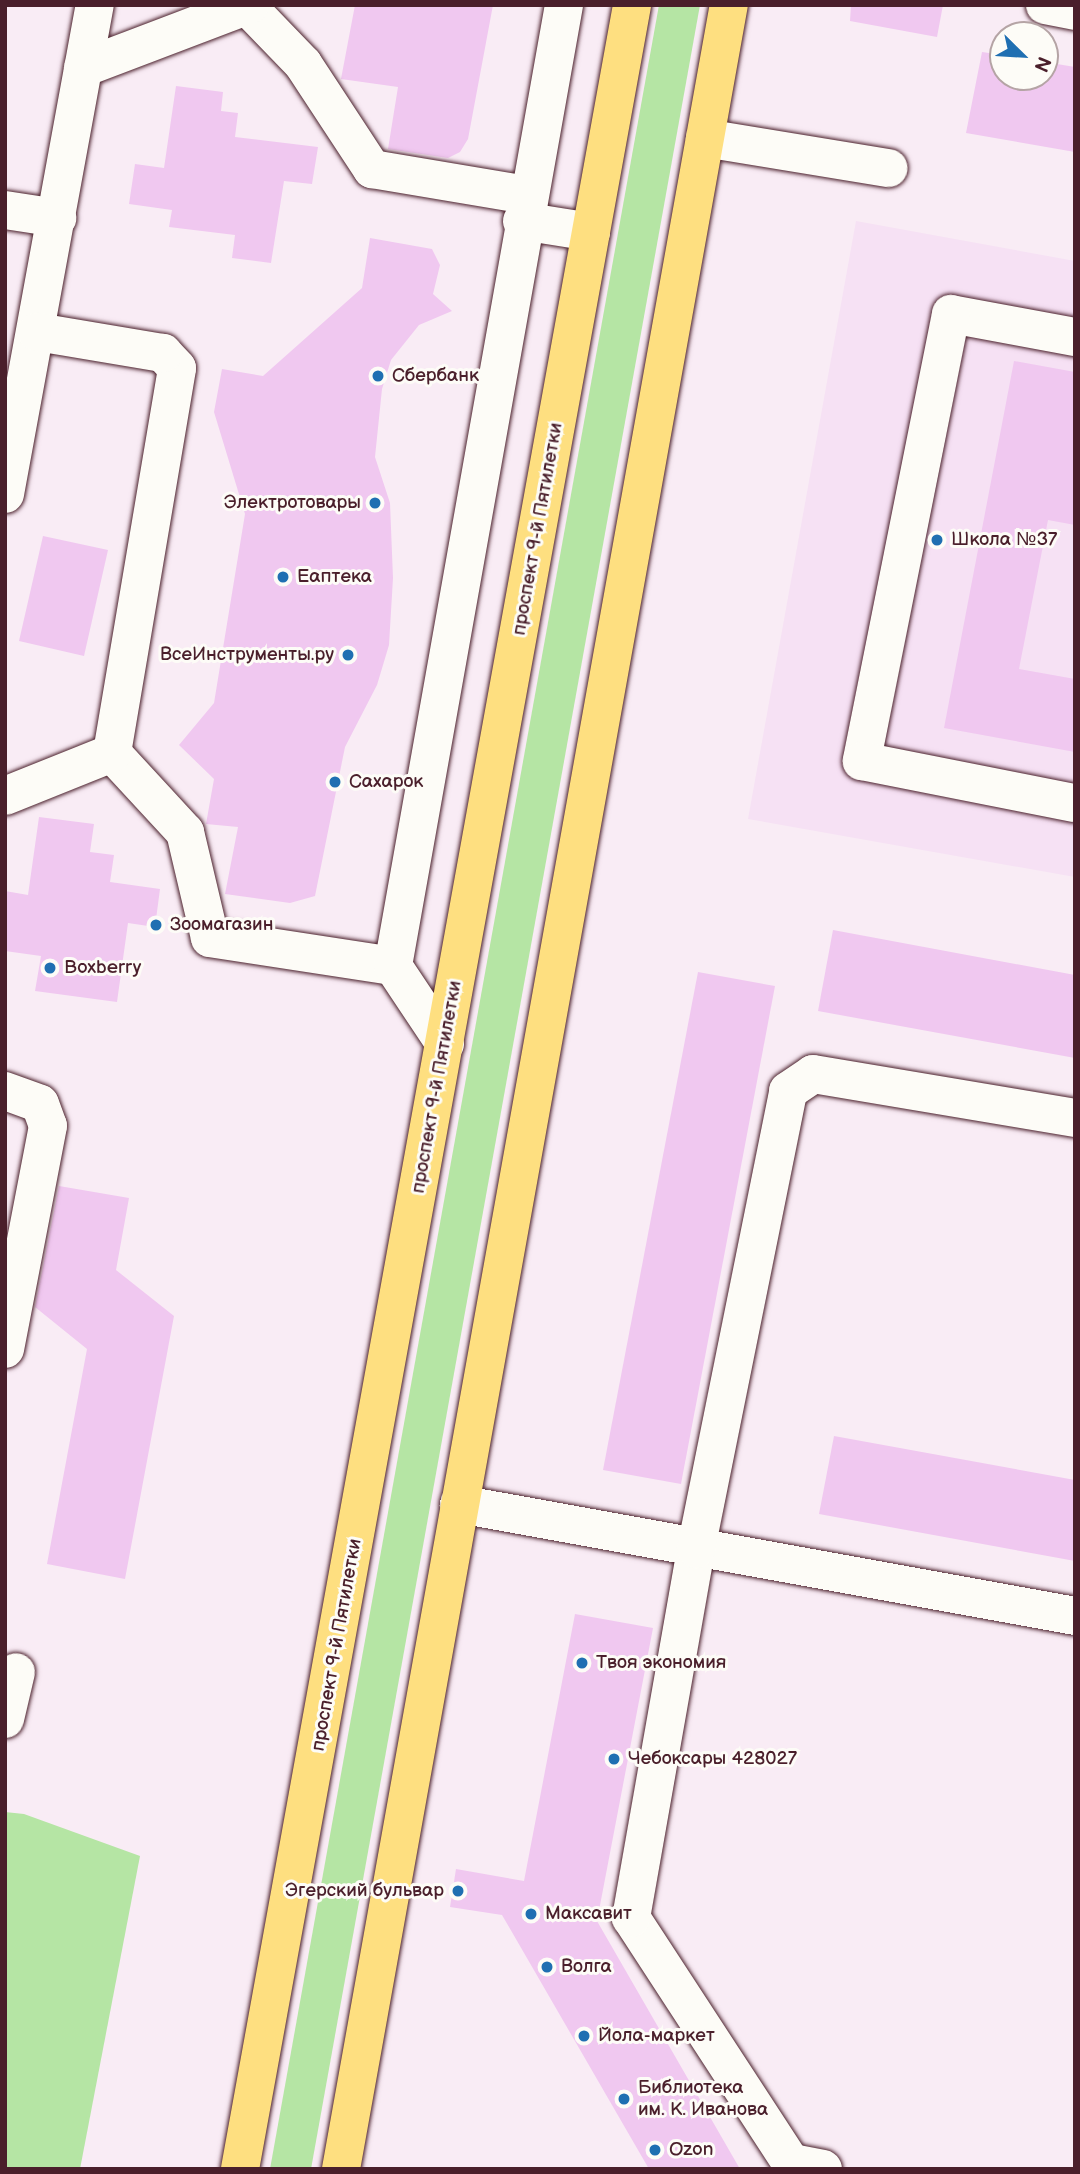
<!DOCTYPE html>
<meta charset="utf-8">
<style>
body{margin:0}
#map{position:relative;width:1080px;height:2174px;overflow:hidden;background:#f9ecf5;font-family:"Balsamiq Sans",sans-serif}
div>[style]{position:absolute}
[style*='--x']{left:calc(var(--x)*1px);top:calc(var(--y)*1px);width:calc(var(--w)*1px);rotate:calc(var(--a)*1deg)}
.built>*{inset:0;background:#f6e1f4}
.green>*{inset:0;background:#b5e5a4}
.building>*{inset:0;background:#f0c8f0}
.roads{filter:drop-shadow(0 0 2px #4a1f2b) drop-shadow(0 0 2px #4a1f2b)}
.minor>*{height:38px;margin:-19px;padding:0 19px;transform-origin:19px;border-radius:19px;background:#fdfcf7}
.major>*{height:38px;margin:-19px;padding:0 19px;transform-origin:19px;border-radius:19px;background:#fedf80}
.dots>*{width:19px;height:19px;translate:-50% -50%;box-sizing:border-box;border:4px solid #fdfcf7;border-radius:50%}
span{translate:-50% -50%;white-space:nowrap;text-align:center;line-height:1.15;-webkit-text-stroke:6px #fdfcf7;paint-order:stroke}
.poi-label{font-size:19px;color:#4a1f2b}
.left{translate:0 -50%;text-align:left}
.right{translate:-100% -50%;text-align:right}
.street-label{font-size:19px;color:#4a1f2b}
.frame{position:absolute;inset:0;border:7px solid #4a1f2b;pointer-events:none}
.north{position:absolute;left:989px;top:21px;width:70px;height:70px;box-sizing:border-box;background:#fdfcf7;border:2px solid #b5a4a5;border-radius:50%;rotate:114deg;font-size:19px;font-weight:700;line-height:28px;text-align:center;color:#4a1f2b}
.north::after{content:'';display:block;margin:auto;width:24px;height:32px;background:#1f6fb2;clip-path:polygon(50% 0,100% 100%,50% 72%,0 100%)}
</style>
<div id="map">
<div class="built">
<div style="clip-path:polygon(856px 221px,1075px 261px,1075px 877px,748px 819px)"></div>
</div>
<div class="green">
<div style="clip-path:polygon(659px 5px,700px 5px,311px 2169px,270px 2169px)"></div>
<div style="clip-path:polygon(5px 1812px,24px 1814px,140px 1856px,80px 2169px,5px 2169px)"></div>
</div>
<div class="building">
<div style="clip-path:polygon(355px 5px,493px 5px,468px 139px,460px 152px,448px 158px,388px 149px,398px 87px,341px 79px)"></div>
<div style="clip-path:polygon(851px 5px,943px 5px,937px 37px,850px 21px)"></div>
<div style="clip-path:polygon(982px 52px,1003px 55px,1003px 77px,1045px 77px,1045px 62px,1075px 67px,1075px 152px,966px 133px)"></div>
<div style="clip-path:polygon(176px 86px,223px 92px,221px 111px,238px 113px,235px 137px,318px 147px,312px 184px,284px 181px,271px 263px,232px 258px,235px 235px,169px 227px,172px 210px,129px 204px,135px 164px,164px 168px)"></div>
<div style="clip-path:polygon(370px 238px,432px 249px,440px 265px,433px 294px,452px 311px,419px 325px,391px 360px,382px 389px,375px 457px,390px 503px,393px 578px,389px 645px,377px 685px,345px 747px,315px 896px,290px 903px,225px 894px,238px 827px,206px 824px,214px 779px,179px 745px,214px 703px,245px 514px,214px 412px,222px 369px,263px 376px,362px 288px)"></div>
<div style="clip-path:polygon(1014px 361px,1075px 372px,1075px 525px,1048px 520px,1019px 669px,1075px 679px,1075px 752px,944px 728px)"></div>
<div style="clip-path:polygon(43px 536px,108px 550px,84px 656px,19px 641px)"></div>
<div style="clip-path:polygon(39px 817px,94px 824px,90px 852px,114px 855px,110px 882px,160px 889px,155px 927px,128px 923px,117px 1002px,35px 991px,41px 956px,5px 951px,5px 891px,28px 895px)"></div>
<div style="clip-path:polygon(833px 930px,1075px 975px,1075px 1058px,818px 1011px)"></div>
<div style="clip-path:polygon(698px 972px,775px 986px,681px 1484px,603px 1470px)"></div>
<div style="clip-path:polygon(59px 1186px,129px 1198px,116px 1270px,174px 1316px,125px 1579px,47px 1564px,87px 1349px,35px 1307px)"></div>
<div style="clip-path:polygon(834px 1436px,1075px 1480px,1075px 1561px,819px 1514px)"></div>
<div style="clip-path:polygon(575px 1614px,653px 1628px,597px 1921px,740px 2169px,649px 2169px,502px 1915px,450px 1907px,456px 1869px,524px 1881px)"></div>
</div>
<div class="roads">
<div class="minor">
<div style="--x:1045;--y:5;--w:31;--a:11"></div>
<div style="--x:249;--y:8;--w:78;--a:46"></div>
<div style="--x:303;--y:64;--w:126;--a:56.7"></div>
<div style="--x:372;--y:169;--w:157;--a:9.5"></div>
<div style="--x:83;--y:68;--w:178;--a:-20.8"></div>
<div style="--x:705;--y:138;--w:186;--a:9.3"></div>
<div style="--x:5;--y:210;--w:53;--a:8.7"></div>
<div style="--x:522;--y:221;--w:70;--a:9.1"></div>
<div style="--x:1075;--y:337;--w:126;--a:-169.5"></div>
<div style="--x:951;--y:314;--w:456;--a:101.3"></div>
<div style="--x:862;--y:761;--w:217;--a:11.2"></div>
<div style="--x:5;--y:494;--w:497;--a:-79.6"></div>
<div style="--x:112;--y:753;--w:108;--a:47.3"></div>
<div style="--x:185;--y:832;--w:109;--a:76.7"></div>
<div style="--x:210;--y:938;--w:185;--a:8.7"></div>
<div style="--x:5;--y:796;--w:115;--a:-21.9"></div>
<div style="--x:112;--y:753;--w:390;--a:-80.4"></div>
<div style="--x:177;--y:368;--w:21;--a:-133"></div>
<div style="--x:163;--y:353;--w:128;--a:-170.5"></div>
<div style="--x:445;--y:1044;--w:94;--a:-123.7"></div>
<div style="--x:393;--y:966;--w:976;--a:-79.91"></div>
<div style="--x:5;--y:1091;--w:37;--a:20"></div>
<div style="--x:40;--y:1104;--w:23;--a:70"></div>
<div style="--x:48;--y:1126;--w:227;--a:100.9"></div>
<div style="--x:459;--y:1504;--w:626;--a:10.3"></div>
<div style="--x:5;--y:1719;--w:48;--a:-76.8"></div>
<div style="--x:823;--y:2169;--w:33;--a:-169"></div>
<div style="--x:791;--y:2163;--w:293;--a:-123.1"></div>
<div style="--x:631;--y:1918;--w:375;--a:-80"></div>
<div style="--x:696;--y:1549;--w:467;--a:-78.6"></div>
<div style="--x:788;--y:1091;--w:30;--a:-34"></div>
<div style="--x:813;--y:1074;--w:266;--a:9.5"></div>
</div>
<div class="major">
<div style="--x:240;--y:2169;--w:2199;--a:-79.73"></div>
<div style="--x:341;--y:2169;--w:2199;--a:-79.84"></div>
</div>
</div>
<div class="dots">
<div style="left:378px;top:376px;background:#1f6fb2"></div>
<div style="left:375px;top:503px;background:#1f6fb2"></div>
<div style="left:937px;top:540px;background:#1f6fb2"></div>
<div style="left:283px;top:577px;background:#1f6fb2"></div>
<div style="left:348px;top:655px;background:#1f6fb2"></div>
<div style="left:335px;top:782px;background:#1f6fb2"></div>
<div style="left:156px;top:925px;background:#1f6fb2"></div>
<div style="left:50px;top:968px;background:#1f6fb2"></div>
<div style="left:582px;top:1663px;background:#1f6fb2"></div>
<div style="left:614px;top:1759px;background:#1f6fb2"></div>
<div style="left:458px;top:1891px;background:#1f6fb2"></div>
<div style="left:531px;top:1914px;background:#1f6fb2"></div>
<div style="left:547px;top:1967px;background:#1f6fb2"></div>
<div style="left:584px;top:2036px;background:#1f6fb2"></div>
<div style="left:624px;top:2099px;background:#1f6fb2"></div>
<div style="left:655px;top:2150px;background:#1f6fb2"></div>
</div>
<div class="poi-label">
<span class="left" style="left:392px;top:376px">Сбербанк</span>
<span class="right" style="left:361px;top:503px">Электротовары</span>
<span class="left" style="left:951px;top:540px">Школа №37</span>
<span class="left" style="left:297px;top:577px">Еаптека</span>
<span class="right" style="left:334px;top:655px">ВсеИнструменты.ру</span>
<span class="left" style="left:349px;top:782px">Сахарок</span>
<span class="left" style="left:170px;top:925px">Зоомагазин</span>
<span class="left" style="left:64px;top:968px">Boxberry</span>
<span class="left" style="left:596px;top:1663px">Твоя экономия</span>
<span class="left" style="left:628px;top:1759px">Чебоксары 428027</span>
<span class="right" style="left:444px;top:1891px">Эгерский бульвар</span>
<span class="left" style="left:545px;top:1914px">Максавит</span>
<span class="left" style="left:561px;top:1967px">Волга</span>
<span class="left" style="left:598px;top:2036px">Йола-маркет</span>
<span class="left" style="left:638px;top:2099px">Библиотека<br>им. К. Иванова</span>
<span class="left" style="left:669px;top:2150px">Ozon</span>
</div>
<div class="street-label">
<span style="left:538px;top:529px;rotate:-80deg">проспект 9-й Пятилетки</span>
<span style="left:437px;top:1087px;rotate:-80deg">проспект 9-й Пятилетки</span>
<span style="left:337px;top:1645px;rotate:-80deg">проспект 9-й Пятилетки</span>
</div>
<div class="frame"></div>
<div class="north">N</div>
</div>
